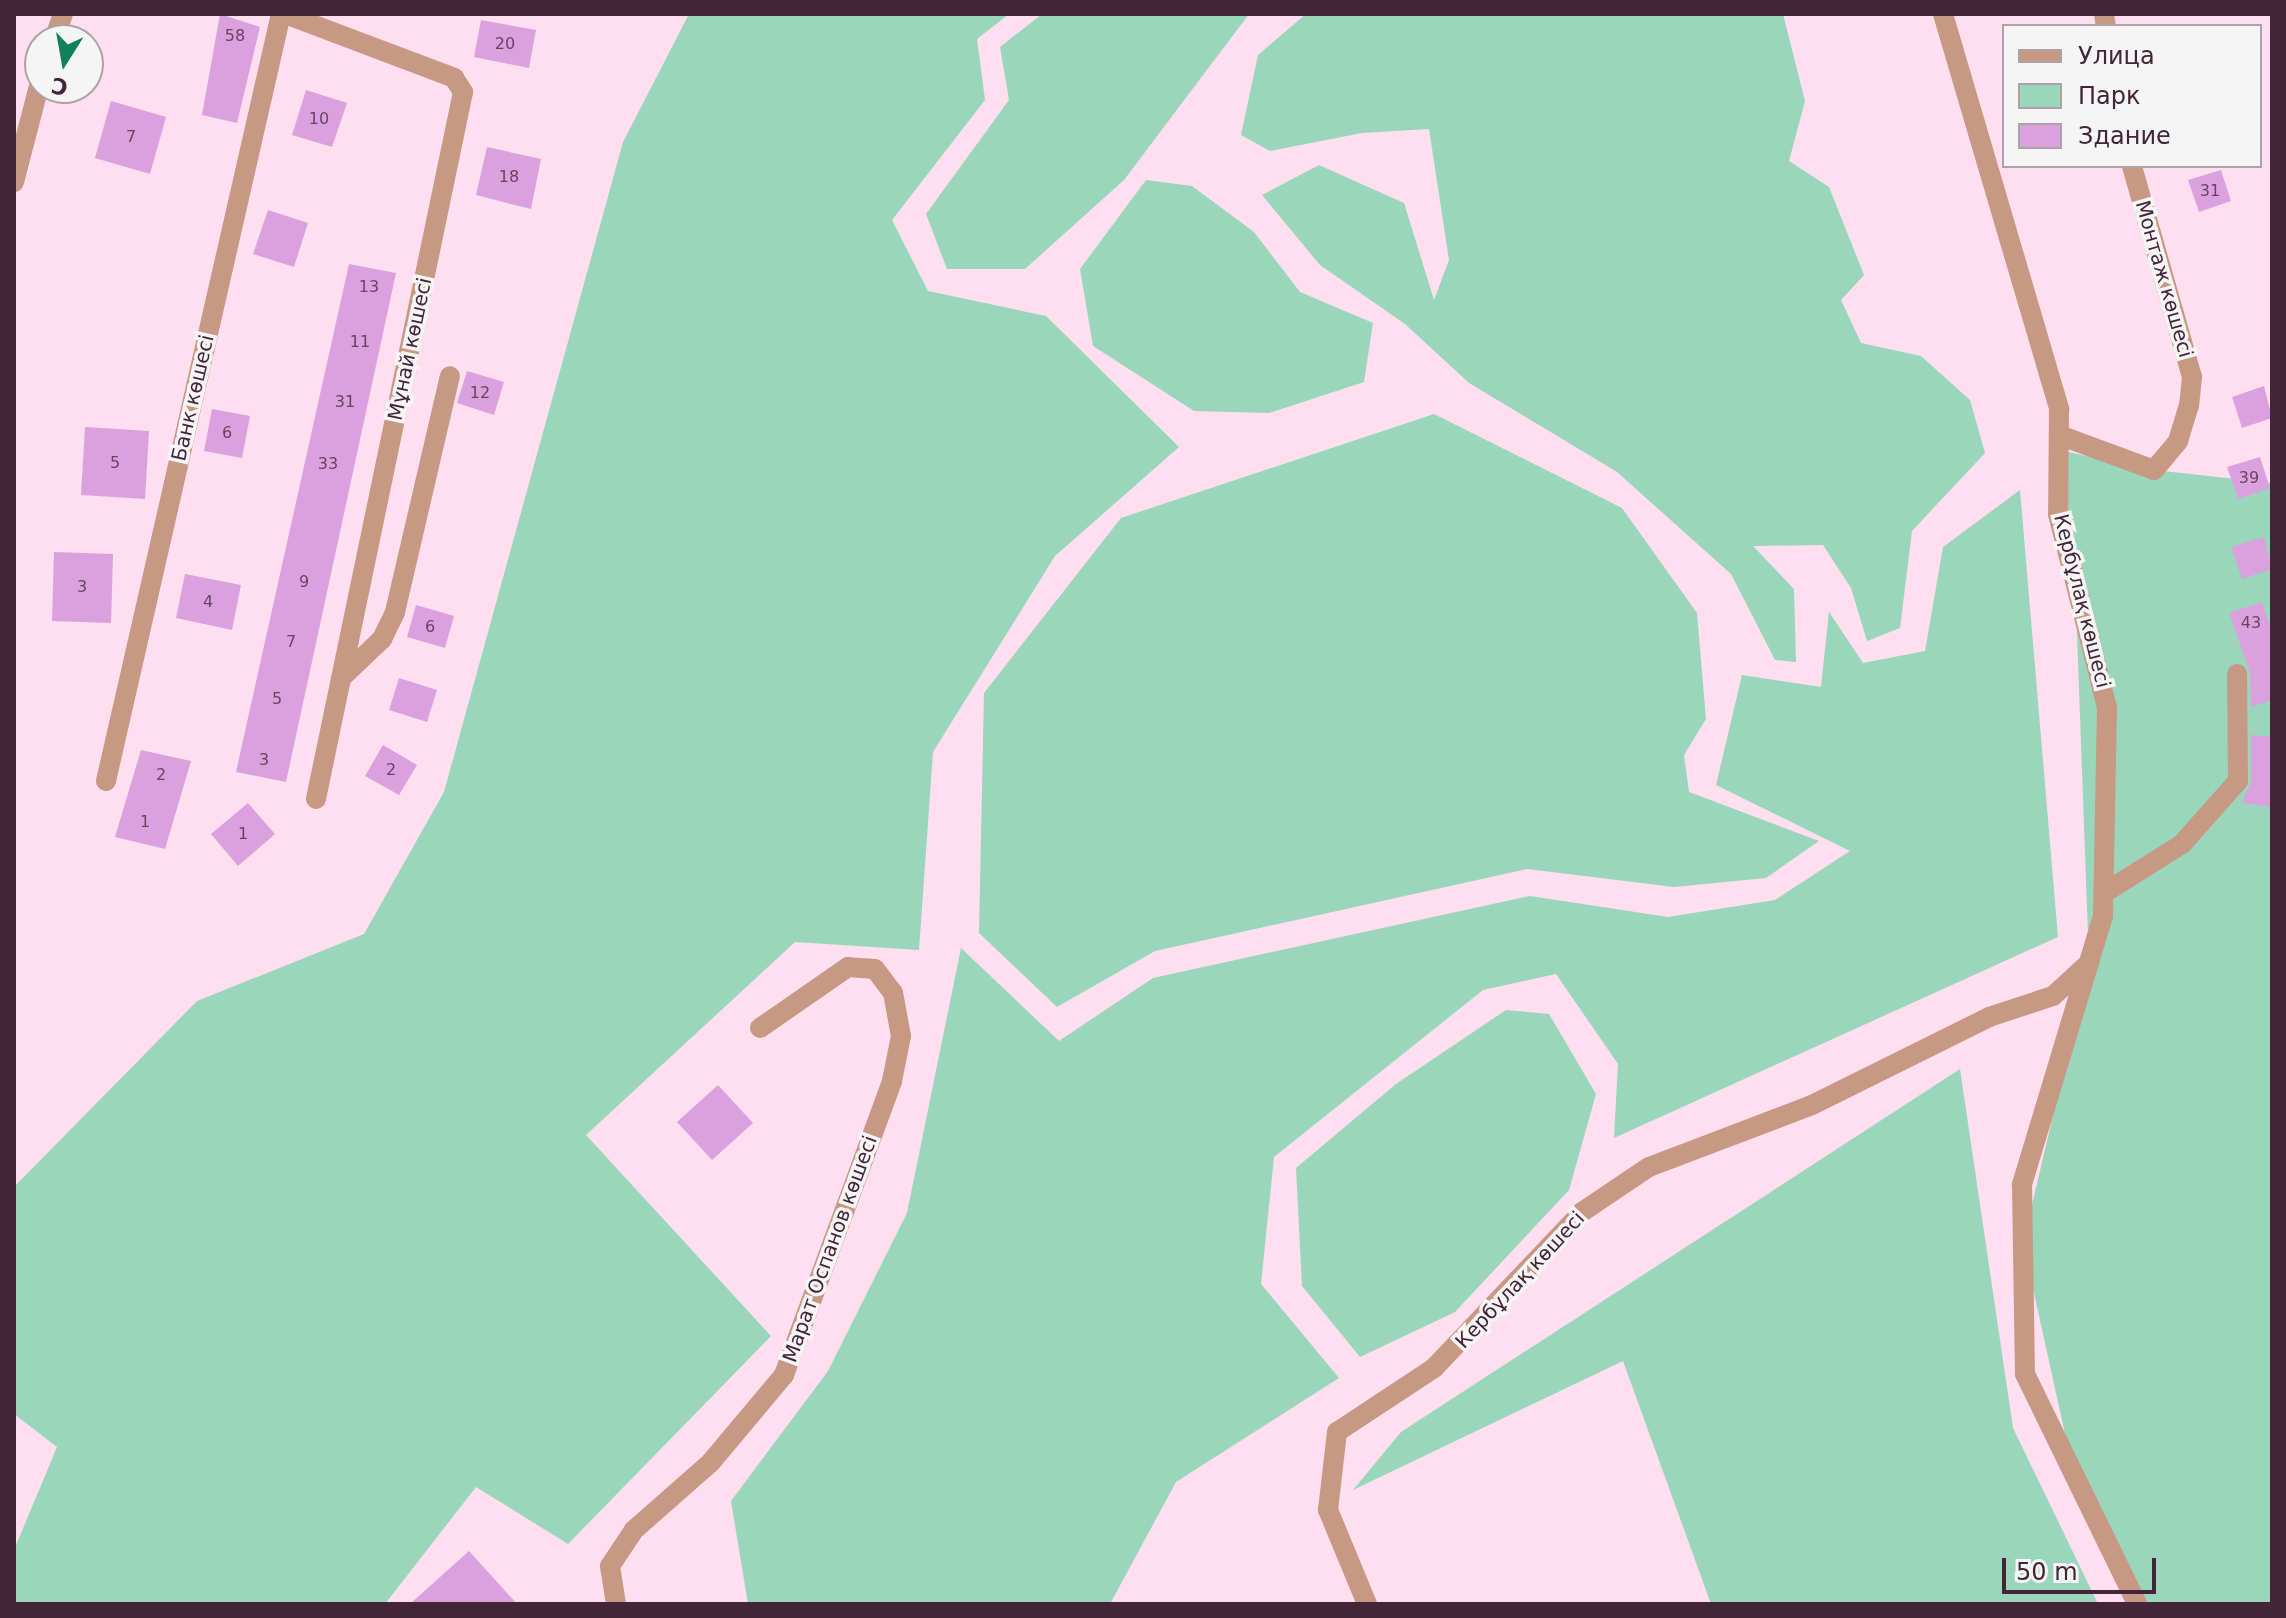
<!DOCTYPE html>
<meta charset="utf-8">
<style>
body{margin:0}
#map{position:relative;width:2286px;height:1618px;overflow:hidden;background:#fedeef;font-family:"DejaVu Sans",sans-serif}
div>[style]{position:absolute}
[style*='--x']{left:calc(var(--x)*1px);top:calc(var(--y)*1px);width:calc(var(--w)*1px);rotate:calc(var(--a)*1deg)}
.green>*{inset:0;background:#9ad6bb}
.building>*{inset:0;background:#dba1de}
.minor>*{height:20px;margin:-10px;padding:0 10px;transform-origin:10px;border-radius:10px;background:#c79883}
span{translate:-50% -50%;white-space:nowrap;text-align:center;line-height:1.15;-webkit-text-stroke:7px #f5f5f5;paint-order:stroke}
.number-label{font-size:16px;color:#694461}
.number-label span{-webkit-text-stroke-width:0}
.street-label{font-size:20px;color:#432537}
.frame{position:absolute;inset:0;border:16px solid #432537;pointer-events:none}
.legend{position:absolute;left:2002px;top:24px;width:260px;height:144px;box-sizing:border-box;background:#f5f5f5;border:2px solid #aea2a9;margin:0;padding:10px 14px;list-style:none;font-size:24px;color:#432537}
.legend li{display:flex;align-items:center;gap:16px;height:40px}
.legend b{width:40px;border:2px solid #aea2a9}
.north{position:absolute;left:24px;top:24px;width:80px;height:80px;box-sizing:border-box;background:#f5f5f5;border:2px solid #aea2a9;border-radius:50%;rotate:191deg;font-size:22px;font-weight:700;line-height:32px;text-align:center;color:#432537}
.north::after{content:'';display:block;margin:auto;width:28px;height:36px;background:#13805c;clip-path:polygon(50% 0,100% 100%,50% 72%,0 100%)}
.scale{position:absolute;left:2002px;top:1558px;width:154px;height:36px;box-sizing:border-box;border:4px solid #432537;border-top:0;padding-left:10px;font-size:24px;line-height:28px;white-space:nowrap;color:#432537;-webkit-text-stroke:6px #f5f5f5;paint-order:stroke}
</style>
<div id="map">
<div class="green">
<div style="clip-path:polygon(689px 14px,1009px 14px,977px 39px,985px 100px,892px 220px,928px 291px,1046px 316px,1179px 447px,1055px 556px,933px 752px,919px 950px,795px 942px,586px 1135px,771px 1336px,568px 1544px,476px 1487px,385px 1604px,14px 1604px,14px 1550px,57px 1447px,14px 1414px,14px 1187px,197px 1001px,364px 934px,444px 792px,623px 142px)"></div>
<div style="clip-path:polygon(1042px 14px,1249px 14px,1124px 180px,1025px 269px,947px 269px,926px 214px,1009px 100px,1000px 47px)"></div>
<div style="clip-path:polygon(1306px 14px,1783px 14px,1805px 101px,1789px 161px,1829px 187px,1864px 275px,1841px 300px,1861px 343px,1921px 356px,1970px 400px,1985px 453px,1912px 531px,1900px 628px,1867px 641px,1851px 588px,1823px 545px,1753px 546px,1794px 589px,1796px 662px,1775px 660px,1731px 574px,1617px 472px,1469px 383px,1405px 324px,1320px 265px,1262px 195px,1319px 165px,1404px 203px,1434px 300px,1449px 260px,1429px 129px,1362px 133px,1270px 151px,1241px 135px,1258px 55px)"></div>
<div style="clip-path:polygon(1146px 180px,1192px 186px,1254px 232px,1300px 292px,1373px 323px,1364px 382px,1269px 413px,1194px 411px,1093px 346px,1080px 269px)"></div>
<div style="clip-path:polygon(1434px 414px,1622px 508px,1697px 613px,1706px 719px,1684px 755px,1689px 792px,1819px 841px,1766px 878px,1674px 887px,1527px 869px,1155px 951px,1057px 1007px,979px 933px,984px 693px,1121px 518px)"></div>
<div style="clip-path:polygon(2058px 450px,2154px 470px,2272px 483px,2272px 1604px,2146px 1604px,2069px 1452px,2023px 1243px,2089px 963px,2075px 579px)"></div>
<div style="clip-path:polygon(2020px 490px,2058px 937px,1614px 1138px,1618px 1064px,1556px 974px,1483px 990px,1274px 1157px,1261px 1284px,1339px 1378px,1176px 1482px,1110px 1604px,748px 1604px,731px 1501px,828px 1371px,907px 1213px,961px 948px,1059px 1041px,1153px 978px,1530px 896px,1668px 917px,1775px 900px,1850px 851px,1716px 785px,1742px 675px,1821px 687px,1829px 612px,1863px 663px,1925px 651px,1943px 547px)"></div>
<div style="clip-path:polygon(1506px 1010px,1549px 1014px,1596px 1094px,1569px 1190px,1455px 1312px,1360px 1357px,1302px 1286px,1296px 1168px,1396px 1084px)"></div>
<div style="clip-path:polygon(1960px 1069px,2013px 1428px,2098px 1604px,1711px 1604px,1623px 1361px,1353px 1490px,1401px 1432px)"></div>
</div>
<div class="building">
<div style="clip-path:polygon(220px 14px,260px 27px,237px 123px,202px 115px)"></div>
<div style="clip-path:polygon(481px 20px,536px 30px,529px 68px,474px 57px)"></div>
<div style="clip-path:polygon(306px 90px,347px 103px,332px 147px,292px 135px)"></div>
<div style="clip-path:polygon(111px 101px,166px 117px,150px 174px,95px 158px)"></div>
<div style="clip-path:polygon(487px 147px,541px 159px,531px 209px,476px 195px)"></div>
<div style="clip-path:polygon(2221px 170px,2231px 201px,2199px 212px,2188px 180px)"></div>
<div style="clip-path:polygon(268px 210px,308px 223px,294px 267px,253px 254px)"></div>
<div style="clip-path:polygon(349px 264px,396px 273px,286px 782px,236px 772px)"></div>
<div style="clip-path:polygon(467px 371px,504px 382px,494px 415px,457px 403px)"></div>
<div style="clip-path:polygon(2264px 386px,2272px 418px,2242px 428px,2232px 397px)"></div>
<div style="clip-path:polygon(212px 409px,250px 416px,242px 458px,204px 451px)"></div>
<div style="clip-path:polygon(85px 427px,149px 431px,145px 499px,81px 495px)"></div>
<div style="clip-path:polygon(2260px 457px,2270px 488px,2238px 499px,2227px 467px)"></div>
<div style="clip-path:polygon(2264px 537px,2272px 569px,2242px 579px,2231px 547px)"></div>
<div style="clip-path:polygon(54px 552px,113px 554px,111px 623px,52px 621px)"></div>
<div style="clip-path:polygon(185px 574px,241px 585px,232px 630px,176px 618px)"></div>
<div style="clip-path:polygon(2262px 602px,2272px 632px,2272px 700px,2251px 707px,2250px 673px,2229px 613px)"></div>
<div style="clip-path:polygon(416px 605px,454px 616px,445px 648px,407px 637px)"></div>
<div style="clip-path:polygon(399px 678px,437px 690px,427px 722px,389px 710px)"></div>
<div style="clip-path:polygon(2251px 735px,2272px 737px,2272px 807px,2242px 803px,2251px 781px)"></div>
<div style="clip-path:polygon(383px 745px,417px 765px,399px 795px,365px 776px)"></div>
<div style="clip-path:polygon(141px 750px,191px 761px,165px 849px,115px 837px)"></div>
<div style="clip-path:polygon(248px 803px,275px 834px,238px 866px,211px 834px)"></div>
<div style="clip-path:polygon(718px 1085px,753px 1123px,712px 1160px,677px 1122px)"></div>
<div style="clip-path:polygon(469px 1551px,517px 1604px,410px 1604px)"></div>
</div>
<div class="minor">
<div style="--x:285;--y:14;--w:181;--a:20.7"></div>
<div style="--x:454;--y:78;--w:17;--a:57"></div>
<div style="--x:463;--y:92;--w:722;--a:101.75"></div>
<div style="--x:1943;--y:14;--w:412;--a:73.6"></div>
<div style="--x:2059;--y:409;--w:105;--a:90.5"></div>
<div style="--x:2058;--y:514;--w:199;--a:75.8"></div>
<div style="--x:2107;--y:707;--w:209;--a:91.1"></div>
<div style="--x:2103;--y:916;--w:281;--a:106.8"></div>
<div style="--x:2022;--y:1185;--w:189;--a:89.1"></div>
<div style="--x:2025;--y:1374;--w:256;--a:64"></div>
<div style="--x:2104;--y:14;--w:12;--a:81"></div>
<div style="--x:54;--y:40;--w:28;--a:-71"></div>
<div style="--x:14;--y:182;--w:103;--a:-75.4"></div>
<div style="--x:2059;--y:435;--w:101;--a:20.2"></div>
<div style="--x:2154;--y:470;--w:38;--a:-50"></div>
<div style="--x:2178;--y:441;--w:37;--a:-73"></div>
<div style="--x:2189;--y:406;--w:29;--a:-84"></div>
<div style="--x:2192;--y:377;--w:219;--a:-105.9"></div>
<div style="--x:341;--y:678;--w:57;--a:-43.6"></div>
<div style="--x:382;--y:639;--w:30;--a:-64"></div>
<div style="--x:395;--y:612;--w:242;--a:-76.9"></div>
<div style="--x:106;--y:781;--w:787;--a:-77.15"></div>
<div style="--x:2104;--y:893;--w:92;--a:-32.1"></div>
<div style="--x:2182;--y:844;--w:84;--a:-48.4"></div>
<div style="--x:2238;--y:781;--w:107;--a:-90.5"></div>
<div style="--x:616;--y:1604;--w:38;--a:-99"></div>
<div style="--x:610;--y:1566;--w:43;--a:-56.3"></div>
<div style="--x:634;--y:1530;--w:103;--a:-41.4"></div>
<div style="--x:711;--y:1462;--w:114;--a:-50"></div>
<div style="--x:784;--y:1375;--w:313;--a:-69.8"></div>
<div style="--x:892;--y:1081;--w:46;--a:-78.7"></div>
<div style="--x:901;--y:1036;--w:44;--a:-100.5"></div>
<div style="--x:893;--y:993;--w:30;--a:-127"></div>
<div style="--x:875;--y:969;--w:27;--a:-176"></div>
<div style="--x:848;--y:967;--w:107;--a:145.3"></div>
<div style="--x:1367;--y:1604;--w:102;--a:-112.5"></div>
<div style="--x:1328;--y:1510;--w:79;--a:-83.4"></div>
<div style="--x:1337;--y:1432;--w:116;--a:-33.4"></div>
<div style="--x:1434;--y:1368;--w:215;--a:-46.5"></div>
<div style="--x:1582;--y:1212;--w:81;--a:-33.9"></div>
<div style="--x:1649;--y:1167;--w:174;--a:-20.8"></div>
<div style="--x:1812;--y:1105;--w:198;--a:-26.4"></div>
<div style="--x:1989;--y:1017;--w:67;--a:-18.2"></div>
<div style="--x:2053;--y:996;--w:49;--a:-42.5"></div>
</div>
<div class="number-label">
<span style="left:235px;top:36px">58</span>
<span style="left:505px;top:44px">20</span>
<span style="left:319px;top:119px">10</span>
<span style="left:131px;top:137px">7</span>
<span style="left:509px;top:177px">18</span>
<span style="left:2210px;top:191px">31</span>
<span style="left:369px;top:287px">13</span>
<span style="left:360px;top:342px">11</span>
<span style="left:480px;top:393px">12</span>
<span style="left:345px;top:402px">31</span>
<span style="left:227px;top:433px">6</span>
<span style="left:115px;top:463px">5</span>
<span style="left:328px;top:464px">33</span>
<span style="left:2249px;top:478px">39</span>
<span style="left:304px;top:582px">9</span>
<span style="left:82px;top:587px">3</span>
<span style="left:208px;top:602px">4</span>
<span style="left:2251px;top:623px">43</span>
<span style="left:430px;top:627px">6</span>
<span style="left:291px;top:642px">7</span>
<span style="left:277px;top:699px">5</span>
<span style="left:264px;top:760px">3</span>
<span style="left:391px;top:770px">2</span>
<span style="left:161px;top:775px">2</span>
<span style="left:145px;top:822px">1</span>
<span style="left:243px;top:834px">1</span>
</div>
<div class="street-label">
<span style="left:2164px;top:279px;rotate:74deg">Монтаж көшесі</span>
<span style="left:410px;top:349px;rotate:-78deg">Мұнай көшесі</span>
<span style="left:193px;top:398px;rotate:-77deg">Банк көшесі</span>
<span style="left:2082px;top:601px;rotate:76deg">Кербұлақ көшесі</span>
<span style="left:830px;top:1249px;rotate:-70deg">Марат Оспанов көшесі</span>
<span style="left:1520px;top:1280px;rotate:-47deg">Кербұлақ көшесі</span>
</div>
<div class="frame"></div>
<ul class="legend">
<li><b style="height:10px;background:#c79883"></b>Улица</li>
<li><b style="height:22px;background:#9ad6bb"></b>Парк</li>
<li><b style="height:22px;background:#dba1de"></b>Здание</li>
</ul>
<div class="north">С</div>
<div class="scale">50 m</div>
</div>
